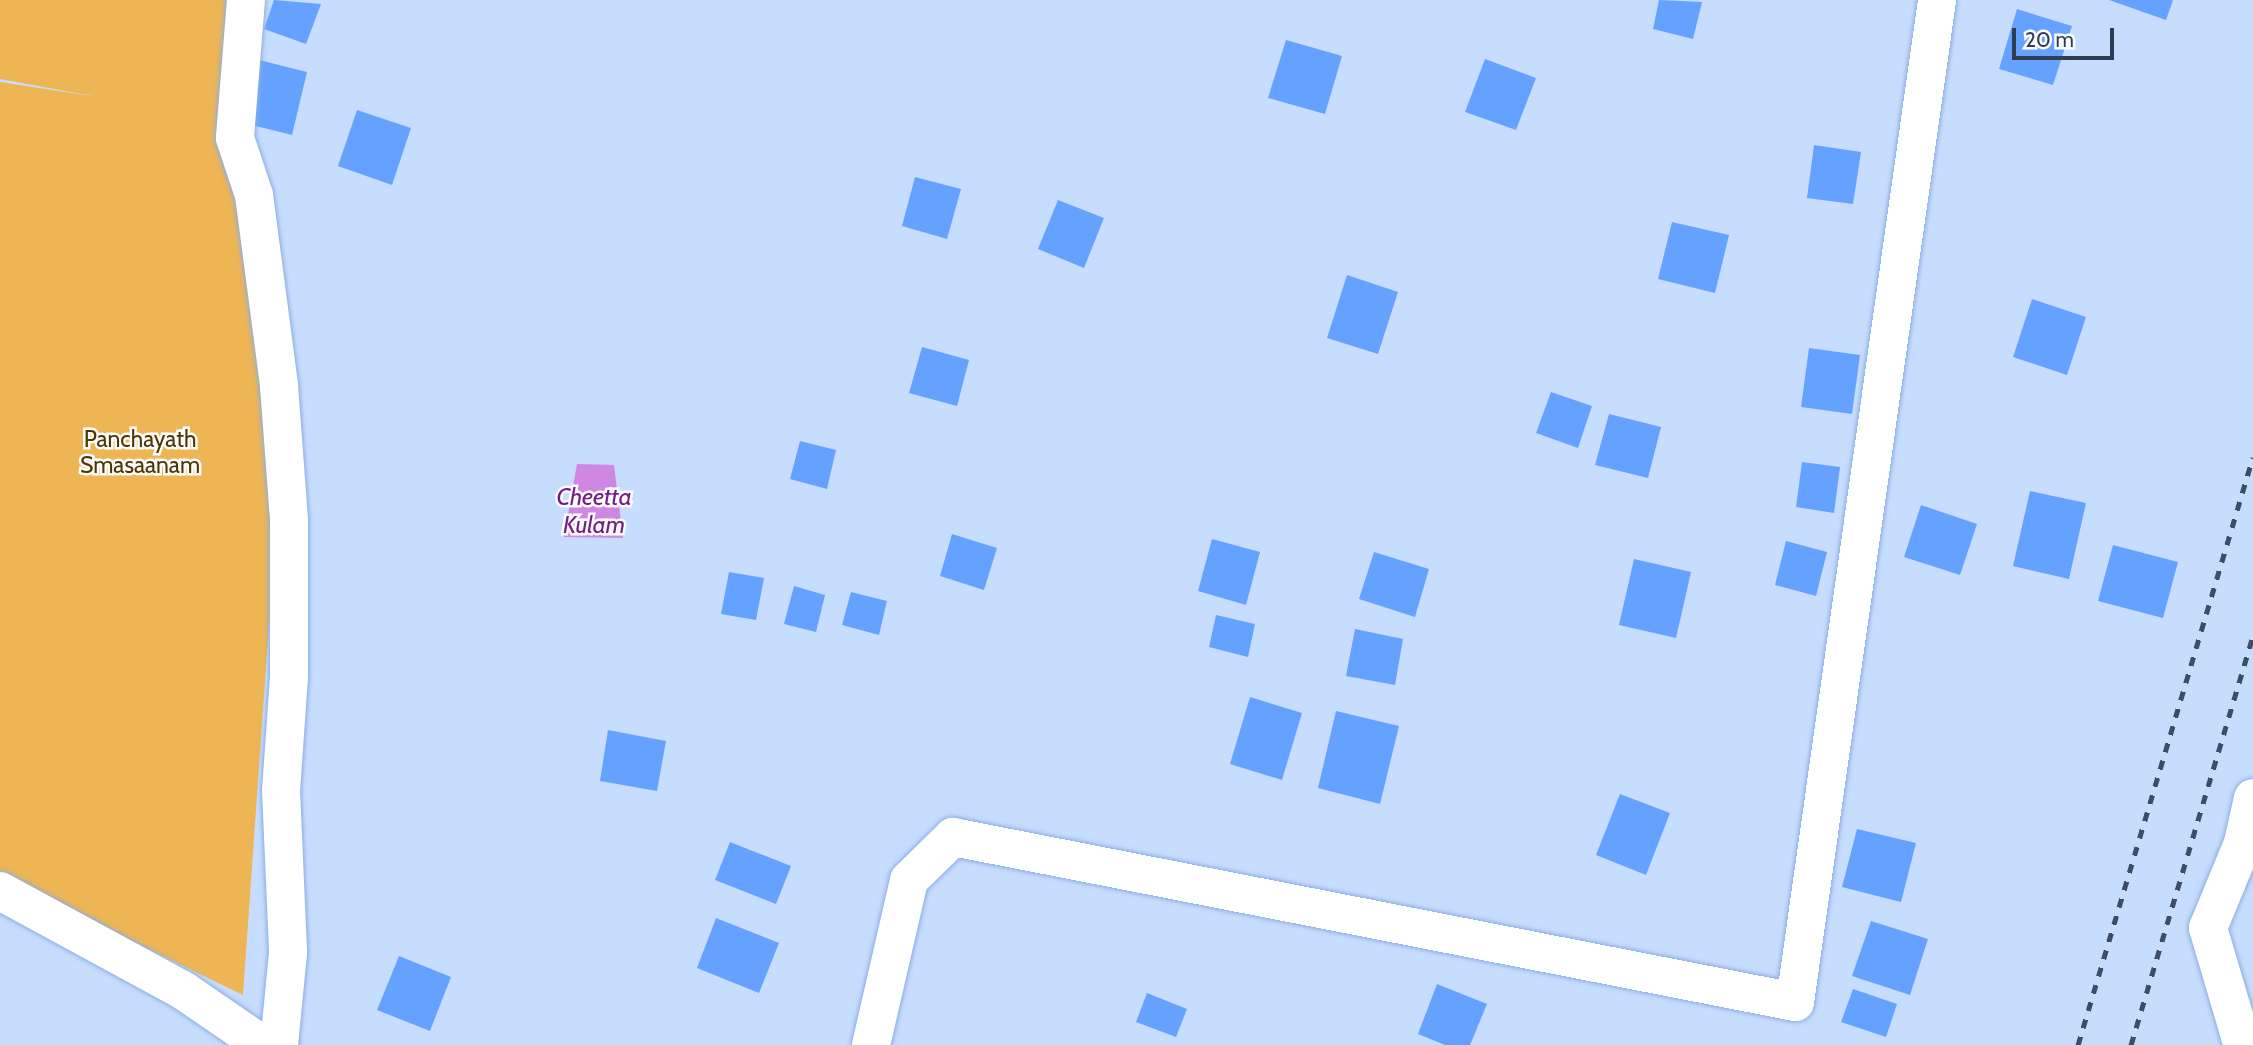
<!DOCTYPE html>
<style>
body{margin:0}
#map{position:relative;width:2253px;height:1045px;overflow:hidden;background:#c7ddfe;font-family:Cabin,sans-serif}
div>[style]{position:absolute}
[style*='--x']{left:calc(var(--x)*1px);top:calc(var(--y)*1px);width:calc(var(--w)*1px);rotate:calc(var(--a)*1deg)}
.green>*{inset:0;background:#eeb554}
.water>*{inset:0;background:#d087e4}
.building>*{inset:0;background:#65a2ff}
.roads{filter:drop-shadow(0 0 2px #8baee3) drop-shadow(0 0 2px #8baee3)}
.minor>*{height:38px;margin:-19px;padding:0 19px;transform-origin:19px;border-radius:19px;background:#fff}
.rail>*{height:5px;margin-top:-2.5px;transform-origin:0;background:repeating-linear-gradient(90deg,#3e4d64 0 9px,transparent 0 18px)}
span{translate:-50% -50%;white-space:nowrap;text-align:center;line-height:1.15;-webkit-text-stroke:5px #fcfcfc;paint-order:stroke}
.park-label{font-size:23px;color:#4f3501}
.water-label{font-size:24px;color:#74198a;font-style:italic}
.scale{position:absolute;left:2012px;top:28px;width:102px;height:32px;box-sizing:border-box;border:4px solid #2e3d52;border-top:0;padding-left:9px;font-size:21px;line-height:24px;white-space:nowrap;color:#2e3d52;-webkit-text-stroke:5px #fcfcfc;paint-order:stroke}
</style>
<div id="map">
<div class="green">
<div style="clip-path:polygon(0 0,231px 0,282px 440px,243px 995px,0 877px,0 82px,98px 97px,0 79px)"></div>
</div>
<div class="water">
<div style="clip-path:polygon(577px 464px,614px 465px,623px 538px,564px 537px)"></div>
</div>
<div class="building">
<div style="clip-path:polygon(274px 0,321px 4px,306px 44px,264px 29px)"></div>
<div style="clip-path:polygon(1659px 0,1702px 2px,1693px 39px,1653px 29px)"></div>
<div style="clip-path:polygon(2109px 0,2173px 0,2166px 20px)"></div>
<div style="clip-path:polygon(2017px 9px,2072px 26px,2053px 85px,1999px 69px)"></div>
<div style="clip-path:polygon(1286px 40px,1342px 56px,1325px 114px,1268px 98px)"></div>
<div style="clip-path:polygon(255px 59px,307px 72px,292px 135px,240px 122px)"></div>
<div style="clip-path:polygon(1485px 59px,1536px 78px,1516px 130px,1465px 112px)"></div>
<div style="clip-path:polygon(357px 110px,411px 128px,392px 185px,338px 166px)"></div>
<div style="clip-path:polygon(1814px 145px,1861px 152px,1853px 204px,1807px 198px)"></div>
<div style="clip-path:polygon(915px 177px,961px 189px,947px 239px,902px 226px)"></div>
<div style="clip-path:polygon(1058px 200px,1104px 218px,1084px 268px,1038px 249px)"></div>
<div style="clip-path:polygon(1672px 222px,1729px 235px,1715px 293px,1658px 279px)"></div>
<div style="clip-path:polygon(1347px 275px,1398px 292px,1378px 354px,1327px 338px)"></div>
<div style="clip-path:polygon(2032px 299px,2086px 317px,2067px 375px,2013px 357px)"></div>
<div style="clip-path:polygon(922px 347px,969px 360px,957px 406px,909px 393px)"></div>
<div style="clip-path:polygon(1809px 348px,1860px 355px,1852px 414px,1801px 407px)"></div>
<div style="clip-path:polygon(1551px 392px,1592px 406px,1578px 448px,1536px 433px)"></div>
<div style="clip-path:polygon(1609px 414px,1661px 427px,1648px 478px,1595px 465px)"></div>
<div style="clip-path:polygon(800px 441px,836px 450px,827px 489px,790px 479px)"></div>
<div style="clip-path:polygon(1802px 462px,1840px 467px,1834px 513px,1796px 507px)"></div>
<div style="clip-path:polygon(2030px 491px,2086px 503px,2069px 579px,2013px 566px)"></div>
<div style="clip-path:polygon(1921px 505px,1977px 524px,1960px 575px,1904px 557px)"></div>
<div style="clip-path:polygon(952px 534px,997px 548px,984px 590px,940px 576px)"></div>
<div style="clip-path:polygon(1212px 539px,1260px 552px,1246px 605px,1198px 591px)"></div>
<div style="clip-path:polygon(1786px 541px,1827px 552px,1816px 596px,1775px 585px)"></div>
<div style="clip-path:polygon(2113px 545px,2178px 562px,2163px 618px,2098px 601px)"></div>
<div style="clip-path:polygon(1374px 552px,1429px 569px,1415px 617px,1359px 599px)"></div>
<div style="clip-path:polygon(1634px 559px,1691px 572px,1676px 638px,1619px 625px)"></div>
<div style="clip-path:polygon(729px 572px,764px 578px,756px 620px,721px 614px)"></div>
<div style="clip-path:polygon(794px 586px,825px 595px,816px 632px,784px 624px)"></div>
<div style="clip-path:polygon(851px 592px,887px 601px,879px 635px,842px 625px)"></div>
<div style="clip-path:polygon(1216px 615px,1255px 624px,1248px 657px,1209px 647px)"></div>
<div style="clip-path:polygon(1355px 629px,1403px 639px,1395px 685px,1346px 676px)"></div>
<div style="clip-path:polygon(1250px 697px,1302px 713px,1282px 780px,1230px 764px)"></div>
<div style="clip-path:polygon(1336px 711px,1399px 726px,1380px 804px,1318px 788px)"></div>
<div style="clip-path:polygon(608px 730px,666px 741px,657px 791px,600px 781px)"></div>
<div style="clip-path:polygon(1620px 794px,1670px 813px,1646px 875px,1596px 855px)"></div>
<div style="clip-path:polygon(1857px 829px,1916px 843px,1901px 902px,1842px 887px)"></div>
<div style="clip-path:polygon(730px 842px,791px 866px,776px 904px,715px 880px)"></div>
<div style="clip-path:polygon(716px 918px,779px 943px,759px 993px,697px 968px)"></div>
<div style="clip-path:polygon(1871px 921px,1928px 939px,1910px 995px,1852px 976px)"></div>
<div style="clip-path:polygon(399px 956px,451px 977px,430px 1031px,377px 1010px)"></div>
<div style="clip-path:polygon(1437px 984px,1487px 1004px,1470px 1045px,1445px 1045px,1418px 1034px)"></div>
<div style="clip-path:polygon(1853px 989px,1897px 1004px,1886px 1037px,1841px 1022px)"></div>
<div style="clip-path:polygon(1147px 993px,1187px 1009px,1176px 1037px,1136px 1022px)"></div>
</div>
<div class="roads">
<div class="minor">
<div style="--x:246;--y:0;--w:138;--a:94.6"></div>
<div style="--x:235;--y:138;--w:60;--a:71.6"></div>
<div style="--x:254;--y:195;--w:193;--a:82.5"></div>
<div style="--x:279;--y:386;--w:134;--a:85.7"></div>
<div style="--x:289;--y:520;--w:157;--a:90"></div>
<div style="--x:289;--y:677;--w:113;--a:94"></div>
<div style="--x:281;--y:790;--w:163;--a:87.5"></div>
<div style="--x:288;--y:953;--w:92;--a:95.6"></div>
<div style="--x:0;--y:891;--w:209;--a:28.5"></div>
<div style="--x:184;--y:991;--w:96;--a:34.4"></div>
<div style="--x:871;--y:1045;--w:169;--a:-77"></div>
<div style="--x:909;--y:880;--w:62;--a:-44.3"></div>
<div style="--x:953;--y:837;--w:858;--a:11.09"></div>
<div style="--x:1795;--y:1002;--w:1012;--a:-81.93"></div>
<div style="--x:2248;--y:1045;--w:12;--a:-132"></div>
<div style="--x:2240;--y:1036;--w:113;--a:-106.5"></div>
<div style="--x:2208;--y:928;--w:92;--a:-67.6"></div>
<div style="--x:2243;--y:843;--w:46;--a:-77.5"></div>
</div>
</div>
<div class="rail">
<div style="--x:2078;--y:1045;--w:613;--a:-73.43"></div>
<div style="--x:2131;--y:1045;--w:426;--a:-73.4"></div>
</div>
<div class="park-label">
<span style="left:140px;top:452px">Panchayath<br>Smasaanam</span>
</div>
<div class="water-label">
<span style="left:594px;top:511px">Cheetta<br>Kulam</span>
</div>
<div class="scale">20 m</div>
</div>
